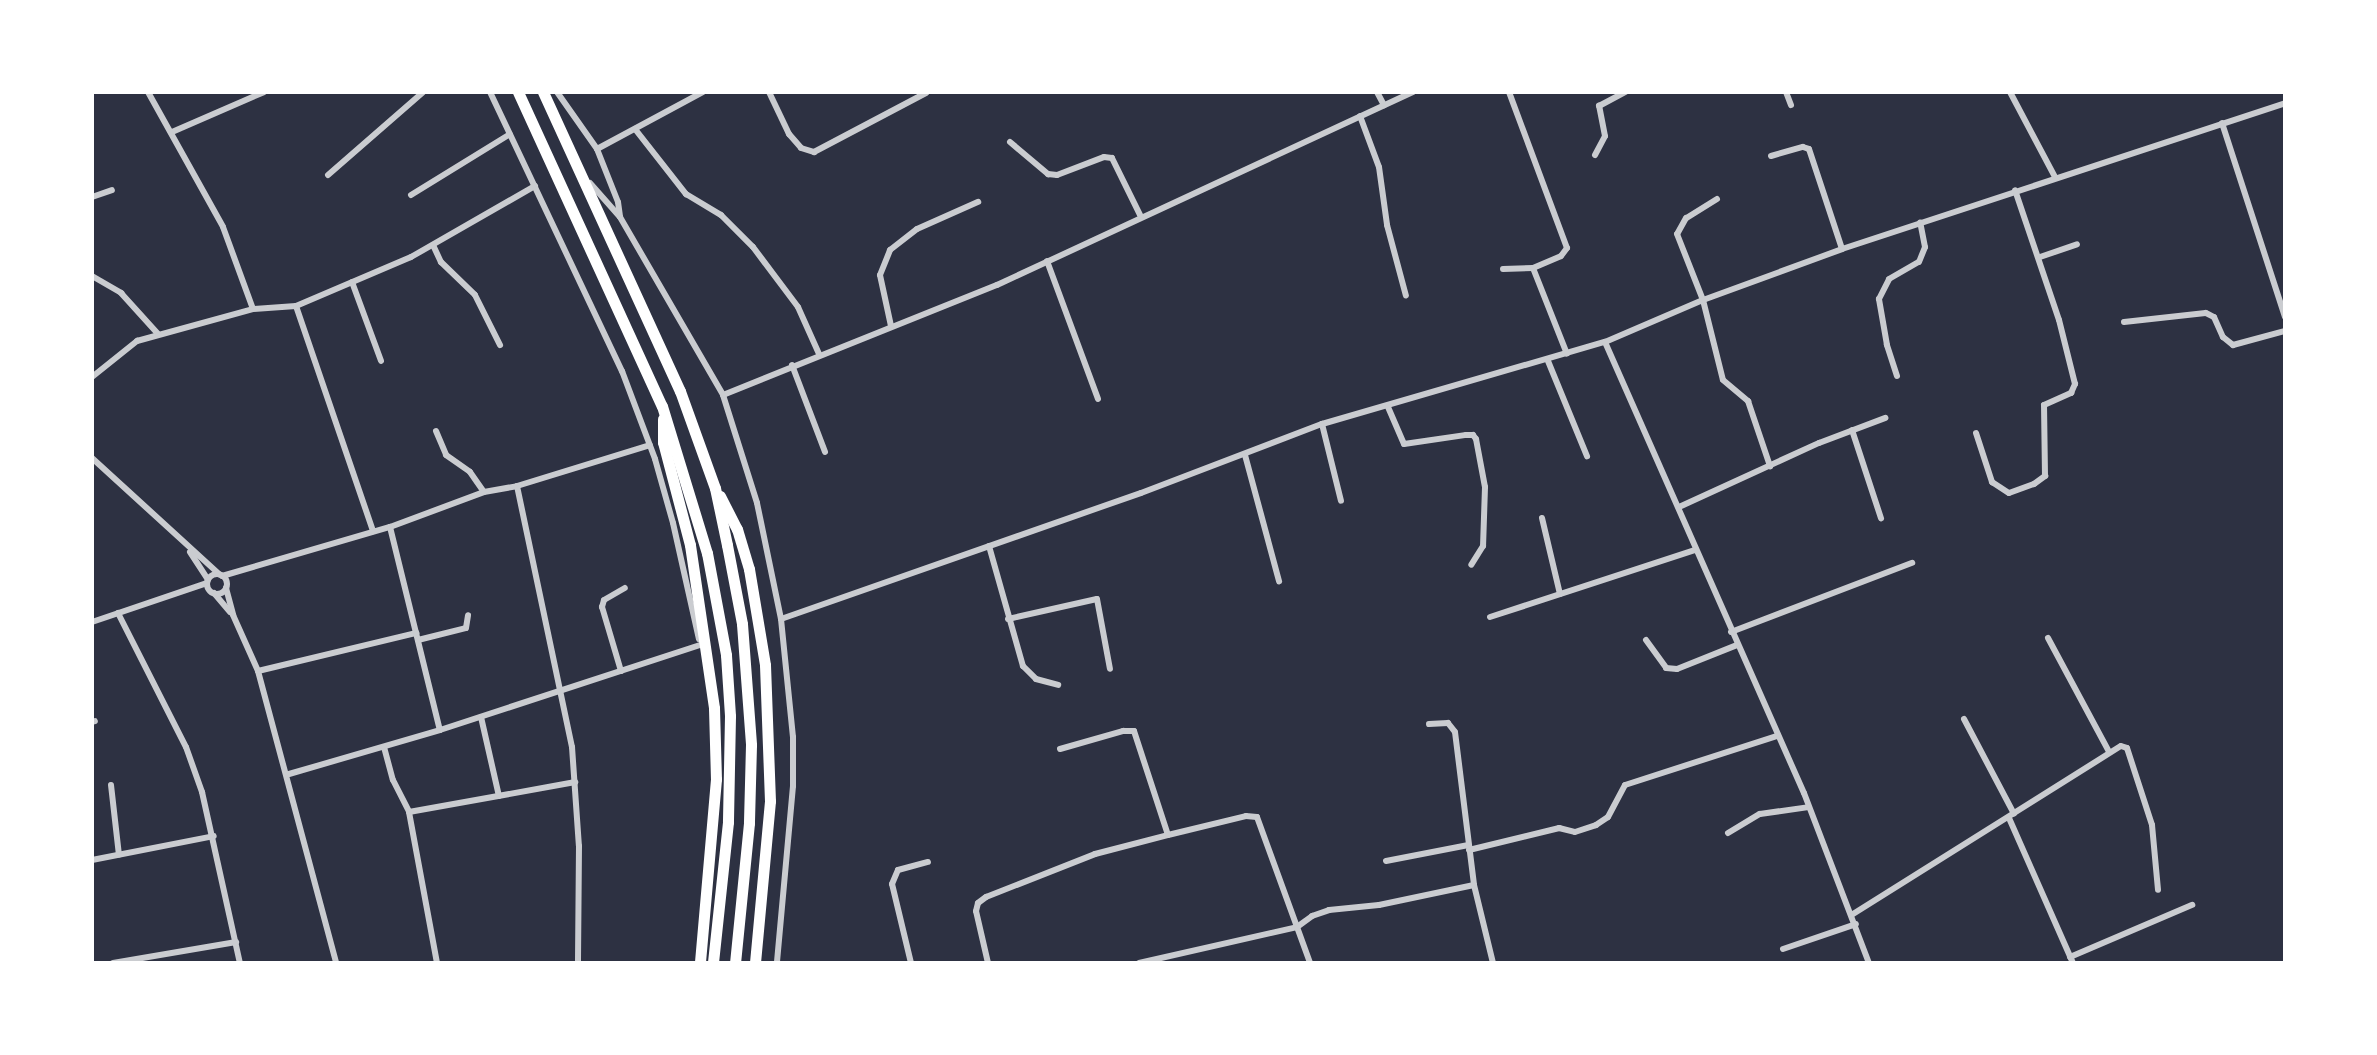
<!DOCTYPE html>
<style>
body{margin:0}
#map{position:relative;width:2377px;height:1055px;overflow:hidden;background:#2d3142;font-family:Helvetica,sans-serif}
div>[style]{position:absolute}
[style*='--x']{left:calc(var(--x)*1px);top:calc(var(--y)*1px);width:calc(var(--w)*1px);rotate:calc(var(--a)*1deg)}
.minor>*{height:6px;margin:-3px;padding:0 3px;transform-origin:3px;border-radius:3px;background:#caccd0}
.minor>.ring{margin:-3px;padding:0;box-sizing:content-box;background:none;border:6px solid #caccd0;border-radius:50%}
.trunk>*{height:11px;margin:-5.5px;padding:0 5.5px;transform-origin:5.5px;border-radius:5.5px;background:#fff}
span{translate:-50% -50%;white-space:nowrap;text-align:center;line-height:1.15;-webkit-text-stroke:6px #fff;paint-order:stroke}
.frame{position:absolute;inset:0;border:94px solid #fff;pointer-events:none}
</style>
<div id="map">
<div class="minor">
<div style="--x:148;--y:92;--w:154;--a:60.9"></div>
<div style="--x:223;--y:227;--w:87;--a:69.9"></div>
<div style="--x:490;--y:92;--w:309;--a:64.7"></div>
<div style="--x:622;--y:371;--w:94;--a:69.4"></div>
<div style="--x:655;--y:459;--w:66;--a:74.3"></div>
<div style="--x:673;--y:523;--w:119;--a:77.4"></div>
<div style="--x:557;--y:92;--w:70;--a:54.9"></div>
<div style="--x:597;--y:149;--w:57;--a:68.4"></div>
<div style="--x:618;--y:202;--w:15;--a:82"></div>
<div style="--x:769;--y:92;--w:47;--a:64.5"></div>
<div style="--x:789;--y:134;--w:18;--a:49"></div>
<div style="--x:801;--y:148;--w:14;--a:17"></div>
<div style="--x:814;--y:152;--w:127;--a:-27.8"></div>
<div style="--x:1377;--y:92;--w:15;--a:62"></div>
<div style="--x:1786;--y:92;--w:14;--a:69"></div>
<div style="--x:2010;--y:92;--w:96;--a:62.1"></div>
<div style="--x:1360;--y:116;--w:54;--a:69.6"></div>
<div style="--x:1379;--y:167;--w:59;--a:82.1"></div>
<div style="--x:1387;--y:225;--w:73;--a:75"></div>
<div style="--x:2222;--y:123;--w:204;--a:72"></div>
<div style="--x:635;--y:129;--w:83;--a:51.9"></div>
<div style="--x:686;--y:194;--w:41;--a:31"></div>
<div style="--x:721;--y:215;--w:45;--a:45"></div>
<div style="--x:753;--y:247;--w:75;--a:53.1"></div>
<div style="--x:798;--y:307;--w:51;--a:65.9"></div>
<div style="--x:172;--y:132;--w:100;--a:-23.5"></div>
<div style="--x:1010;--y:142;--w:50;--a:40.1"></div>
<div style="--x:1048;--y:174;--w:9;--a:6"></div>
<div style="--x:1057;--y:175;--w:50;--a:-21"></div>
<div style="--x:1104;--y:157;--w:8;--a:7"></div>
<div style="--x:1112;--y:158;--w:64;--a:63.8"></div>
<div style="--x:597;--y:149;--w:120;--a:-28.3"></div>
<div style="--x:1595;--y:155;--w:21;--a:-62"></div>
<div style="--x:1605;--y:136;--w:31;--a:-101"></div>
<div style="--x:1599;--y:106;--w:30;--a:-28"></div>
<div style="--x:1771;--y:156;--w:33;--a:-16"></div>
<div style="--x:1803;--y:147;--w:6;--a:18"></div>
<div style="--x:1809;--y:149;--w:105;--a:71.7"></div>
<div style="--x:328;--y:175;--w:126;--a:-41.1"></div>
<div style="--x:590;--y:183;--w:45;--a:48.6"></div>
<div style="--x:620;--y:217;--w:206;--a:59.9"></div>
<div style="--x:723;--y:395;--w:113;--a:72.5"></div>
<div style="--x:757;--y:503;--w:118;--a:78.3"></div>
<div style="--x:781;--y:619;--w:119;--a:84.2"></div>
<div style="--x:793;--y:737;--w:49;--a:90"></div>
<div style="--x:793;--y:786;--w:178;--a:95.2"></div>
<div style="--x:411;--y:195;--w:116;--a:-31.6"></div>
<div style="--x:92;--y:197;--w:21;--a:-19"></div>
<div style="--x:1717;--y:199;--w:36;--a:148"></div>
<div style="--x:1686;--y:218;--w:18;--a:119"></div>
<div style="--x:1677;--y:234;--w:71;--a:68.5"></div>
<div style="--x:1703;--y:300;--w:82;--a:76"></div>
<div style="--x:1723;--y:380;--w:33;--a:40"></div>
<div style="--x:1748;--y:401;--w:69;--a:71.3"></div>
<div style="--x:433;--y:245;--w:19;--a:65"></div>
<div style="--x:441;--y:262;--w:47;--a:44.1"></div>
<div style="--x:475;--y:295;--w:56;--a:63.4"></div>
<div style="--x:2040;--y:257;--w:39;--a:-19"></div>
<div style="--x:1047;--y:261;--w:147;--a:69.7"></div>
<div style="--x:1533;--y:268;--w:92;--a:68.4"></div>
<div style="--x:1503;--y:269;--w:30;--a:-2"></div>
<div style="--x:1533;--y:268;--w:30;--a:-23"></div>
<div style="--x:1561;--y:256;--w:10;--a:-53"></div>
<div style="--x:1567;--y:248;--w:166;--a:-110.4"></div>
<div style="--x:92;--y:276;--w:34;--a:30"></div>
<div style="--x:121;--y:293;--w:55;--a:47.9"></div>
<div style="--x:352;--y:282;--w:84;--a:69.8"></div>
<div style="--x:296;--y:306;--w:238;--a:71.1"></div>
<div style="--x:2124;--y:322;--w:82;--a:-6.3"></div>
<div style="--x:2206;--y:313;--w:9;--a:27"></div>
<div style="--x:2214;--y:317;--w:22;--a:66"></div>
<div style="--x:2223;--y:337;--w:13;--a:39"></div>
<div style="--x:2233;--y:345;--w:54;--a:-15.1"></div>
<div style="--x:891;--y:326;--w:52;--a:-102.2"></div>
<div style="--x:880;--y:275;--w:27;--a:-68"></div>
<div style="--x:890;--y:250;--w:34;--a:-38"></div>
<div style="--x:917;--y:229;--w:67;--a:-23.9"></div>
<div style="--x:1605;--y:342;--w:493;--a:66.2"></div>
<div style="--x:1804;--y:793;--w:182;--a:69.1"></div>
<div style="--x:1548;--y:361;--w:103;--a:67.7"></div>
<div style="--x:792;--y:365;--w:93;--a:69.2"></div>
<div style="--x:1897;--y:376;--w:33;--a:-108"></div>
<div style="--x:1887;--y:345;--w:47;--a:-99.9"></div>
<div style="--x:1879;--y:299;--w:22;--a:-63"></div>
<div style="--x:1889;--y:279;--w:34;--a:-30"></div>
<div style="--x:1919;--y:262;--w:16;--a:-68"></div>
<div style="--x:1925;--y:247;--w:25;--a:-101"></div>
<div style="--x:92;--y:377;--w:58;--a:-38.7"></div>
<div style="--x:137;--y:341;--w:120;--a:-15.4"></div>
<div style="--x:253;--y:309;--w:43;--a:-4"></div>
<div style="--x:296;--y:306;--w:125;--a:-23.1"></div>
<div style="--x:411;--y:257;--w:143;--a:-29.8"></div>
<div style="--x:723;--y:395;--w:295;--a:-21.9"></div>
<div style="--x:997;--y:285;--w:459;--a:-24.9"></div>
<div style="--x:1388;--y:407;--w:40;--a:66.6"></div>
<div style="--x:1404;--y:444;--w:63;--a:-8.3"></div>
<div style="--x:1466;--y:435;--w:7;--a:0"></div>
<div style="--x:1473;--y:435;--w:5;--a:53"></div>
<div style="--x:1476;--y:439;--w:49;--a:79.4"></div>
<div style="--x:1485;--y:487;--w:59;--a:91.9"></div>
<div style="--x:1483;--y:546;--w:22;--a:122"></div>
<div style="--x:1322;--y:424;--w:79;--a:76.1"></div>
<div style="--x:1852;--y:430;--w:93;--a:71.8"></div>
<div style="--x:436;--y:431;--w:26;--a:67"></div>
<div style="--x:446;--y:455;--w:29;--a:35"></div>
<div style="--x:470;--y:472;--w:24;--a:55"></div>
<div style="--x:1976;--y:433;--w:52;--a:71.9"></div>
<div style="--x:1992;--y:482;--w:20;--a:33"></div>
<div style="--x:2009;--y:493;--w:27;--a:-20"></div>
<div style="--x:2034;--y:484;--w:14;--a:-36"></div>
<div style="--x:2045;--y:476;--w:71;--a:-90.8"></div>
<div style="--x:2044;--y:405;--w:30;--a:-24"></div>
<div style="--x:2071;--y:393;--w:10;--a:-66"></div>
<div style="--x:2075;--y:384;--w:66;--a:-104"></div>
<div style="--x:2059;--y:320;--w:137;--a:-108.7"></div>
<div style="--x:1245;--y:455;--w:131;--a:74.9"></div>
<div style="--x:92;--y:458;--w:173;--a:42.4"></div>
<div style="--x:517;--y:486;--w:267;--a:78.1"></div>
<div style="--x:572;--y:747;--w:99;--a:86"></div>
<div style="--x:579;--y:846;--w:117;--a:90.5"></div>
<div style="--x:1679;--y:507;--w:154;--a:-24.6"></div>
<div style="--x:1819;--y:443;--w:71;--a:-20.7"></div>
<div style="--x:1542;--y:518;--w:78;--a:76.7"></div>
<div style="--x:390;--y:527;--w:209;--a:76.2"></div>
<div style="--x:989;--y:546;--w:125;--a:74.2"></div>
<div style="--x:1023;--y:666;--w:18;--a:45"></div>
<div style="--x:1036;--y:679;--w:23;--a:15"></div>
<div style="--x:190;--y:552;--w:33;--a:57"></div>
<div class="ring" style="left:207px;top:574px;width:14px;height:14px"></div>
<div style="--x:222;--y:576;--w:175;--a:-16.3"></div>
<div style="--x:390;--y:527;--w:100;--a:-20.4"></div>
<div style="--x:484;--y:492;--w:34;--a:-10"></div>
<div style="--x:517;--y:486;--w:139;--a:-17.1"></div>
<div style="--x:226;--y:588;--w:28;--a:75"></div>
<div style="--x:233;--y:615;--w:61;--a:65.9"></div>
<div style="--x:258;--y:671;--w:302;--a:75"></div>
<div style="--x:214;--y:593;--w:25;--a:50"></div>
<div style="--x:118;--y:613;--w:150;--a:63.1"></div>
<div style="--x:186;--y:747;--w:48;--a:70.4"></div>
<div style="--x:202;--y:792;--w:175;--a:77.5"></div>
<div style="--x:1490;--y:617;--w:216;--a:-18.1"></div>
<div style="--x:781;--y:619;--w:381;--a:-19.3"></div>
<div style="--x:1141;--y:493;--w:194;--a:-20.9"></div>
<div style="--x:1322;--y:424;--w:295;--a:-16.2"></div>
<div style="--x:1605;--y:342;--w:107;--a:-23.2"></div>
<div style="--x:1703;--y:300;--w:148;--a:-20.1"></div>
<div style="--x:1842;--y:249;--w:466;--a:-18.2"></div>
<div style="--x:1008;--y:619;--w:91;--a:-12.7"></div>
<div style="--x:1097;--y:599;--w:71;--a:79.5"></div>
<div style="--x:92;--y:622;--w:121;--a:-18.7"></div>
<div style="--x:1731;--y:632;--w:194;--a:-20.9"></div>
<div style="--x:2048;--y:638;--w:129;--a:61.8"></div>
<div style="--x:418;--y:640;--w:49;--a:-14"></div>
<div style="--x:466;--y:628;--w:13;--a:-81"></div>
<div style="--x:1646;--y:640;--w:34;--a:54"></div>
<div style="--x:1666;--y:668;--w:11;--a:5"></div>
<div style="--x:1677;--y:669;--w:65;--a:-21.8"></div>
<div style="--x:258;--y:671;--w:163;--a:-13.5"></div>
<div style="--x:621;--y:671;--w:67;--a:-106.5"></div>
<div style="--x:602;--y:607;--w:7;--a:-74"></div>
<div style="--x:604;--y:600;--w:24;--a:-30"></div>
<div style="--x:481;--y:717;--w:81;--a:77.2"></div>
<div style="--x:1964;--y:719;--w:107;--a:62.2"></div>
<div style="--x:92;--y:722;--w:3;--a:-18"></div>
<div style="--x:1429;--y:724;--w:19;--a:-3"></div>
<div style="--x:1448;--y:723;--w:11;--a:52"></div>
<div style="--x:1455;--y:732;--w:154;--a:82.9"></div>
<div style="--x:1474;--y:885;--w:80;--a:76.3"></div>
<div style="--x:384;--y:747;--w:34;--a:75"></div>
<div style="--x:393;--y:780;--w:36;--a:63"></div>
<div style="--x:409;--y:812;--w:154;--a:79.5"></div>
<div style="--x:1060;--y:749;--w:66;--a:-15.9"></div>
<div style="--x:1123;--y:731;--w:11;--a:0"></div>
<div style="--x:1134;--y:731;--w:109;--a:71.9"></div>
<div style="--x:1168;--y:835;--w:80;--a:-13.7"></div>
<div style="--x:1246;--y:816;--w:11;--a:5"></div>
<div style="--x:1257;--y:817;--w:155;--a:70"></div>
<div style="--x:289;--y:774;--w:157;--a:-16.2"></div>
<div style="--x:440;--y:730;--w:280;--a:-18.1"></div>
<div style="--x:111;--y:785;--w:70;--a:83.5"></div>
<div style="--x:409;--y:812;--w:169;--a:-10.2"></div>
<div style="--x:2009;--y:818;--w:158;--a:66.2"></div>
<div style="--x:1728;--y:833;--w:37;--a:-31"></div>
<div style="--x:1760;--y:814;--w:49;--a:-8.1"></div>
<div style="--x:1469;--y:850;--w:93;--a:-13.7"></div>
<div style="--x:1559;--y:828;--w:16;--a:14"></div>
<div style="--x:1575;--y:832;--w:22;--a:-18"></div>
<div style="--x:1596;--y:825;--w:14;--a:-34"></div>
<div style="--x:1608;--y:817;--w:36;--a:-62"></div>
<div style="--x:1625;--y:785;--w:160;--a:-17.9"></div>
<div style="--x:92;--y:860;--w:124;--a:-11.1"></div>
<div style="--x:1386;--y:861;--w:84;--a:-11"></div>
<div style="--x:1853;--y:914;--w:316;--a:-32.1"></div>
<div style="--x:2121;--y:746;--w:6;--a:18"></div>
<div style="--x:2127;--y:748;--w:81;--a:72"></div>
<div style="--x:2152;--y:825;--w:65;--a:84.7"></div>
<div style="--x:1783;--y:949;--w:77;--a:-18.9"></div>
<div style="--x:2070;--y:957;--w:133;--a:-23.1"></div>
<div style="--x:113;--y:963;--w:125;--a:-9.7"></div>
<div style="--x:911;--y:963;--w:81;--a:-103.5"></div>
<div style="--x:892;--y:884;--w:15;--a:-67"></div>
<div style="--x:898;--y:870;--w:31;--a:-15"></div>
<div style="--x:988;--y:963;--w:53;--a:-103"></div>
<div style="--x:976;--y:911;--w:8;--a:-76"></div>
<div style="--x:978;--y:903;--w:10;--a:-37"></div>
<div style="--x:986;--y:897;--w:117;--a:-21.5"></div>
<div style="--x:1095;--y:854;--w:75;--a:-14.6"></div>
<div style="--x:1139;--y:963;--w:162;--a:-12.8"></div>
<div style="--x:1297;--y:927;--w:19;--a:-36"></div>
<div style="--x:1312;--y:916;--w:18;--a:-19"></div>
<div style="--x:1329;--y:910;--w:50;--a:-5.7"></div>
<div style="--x:1379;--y:905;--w:97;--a:-11.9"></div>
</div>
<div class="trunk">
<div style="--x:518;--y:92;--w:345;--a:65.4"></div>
<div style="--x:662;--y:406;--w:154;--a:73"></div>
<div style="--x:707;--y:553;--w:104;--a:79.4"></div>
<div style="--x:726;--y:655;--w:61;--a:86.2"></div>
<div style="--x:730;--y:716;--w:106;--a:91.1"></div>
<div style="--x:728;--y:822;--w:142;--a:96.1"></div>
<div style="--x:543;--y:92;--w:329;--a:65.4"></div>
<div style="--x:680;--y:391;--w:103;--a:70.2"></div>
<div style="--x:715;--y:488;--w:58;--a:78.1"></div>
<div style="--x:727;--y:545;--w:80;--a:79.2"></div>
<div style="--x:742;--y:624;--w:121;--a:85.7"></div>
<div style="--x:751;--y:745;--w:78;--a:91.5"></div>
<div style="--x:749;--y:823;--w:141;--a:95.7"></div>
<div style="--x:663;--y:419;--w:23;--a:90"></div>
<div style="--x:663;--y:442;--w:106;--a:75.3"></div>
<div style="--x:690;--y:545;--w:165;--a:81.6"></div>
<div style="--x:714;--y:708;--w:71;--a:88.4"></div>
<div style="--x:716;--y:779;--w:185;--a:95"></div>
<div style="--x:720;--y:496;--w:37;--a:63"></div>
<div style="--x:737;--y:529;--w:42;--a:73.3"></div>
<div style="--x:749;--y:569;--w:97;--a:80.5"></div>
<div style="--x:765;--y:665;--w:136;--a:87.9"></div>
<div style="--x:770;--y:801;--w:163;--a:95.3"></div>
</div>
<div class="frame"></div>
</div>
